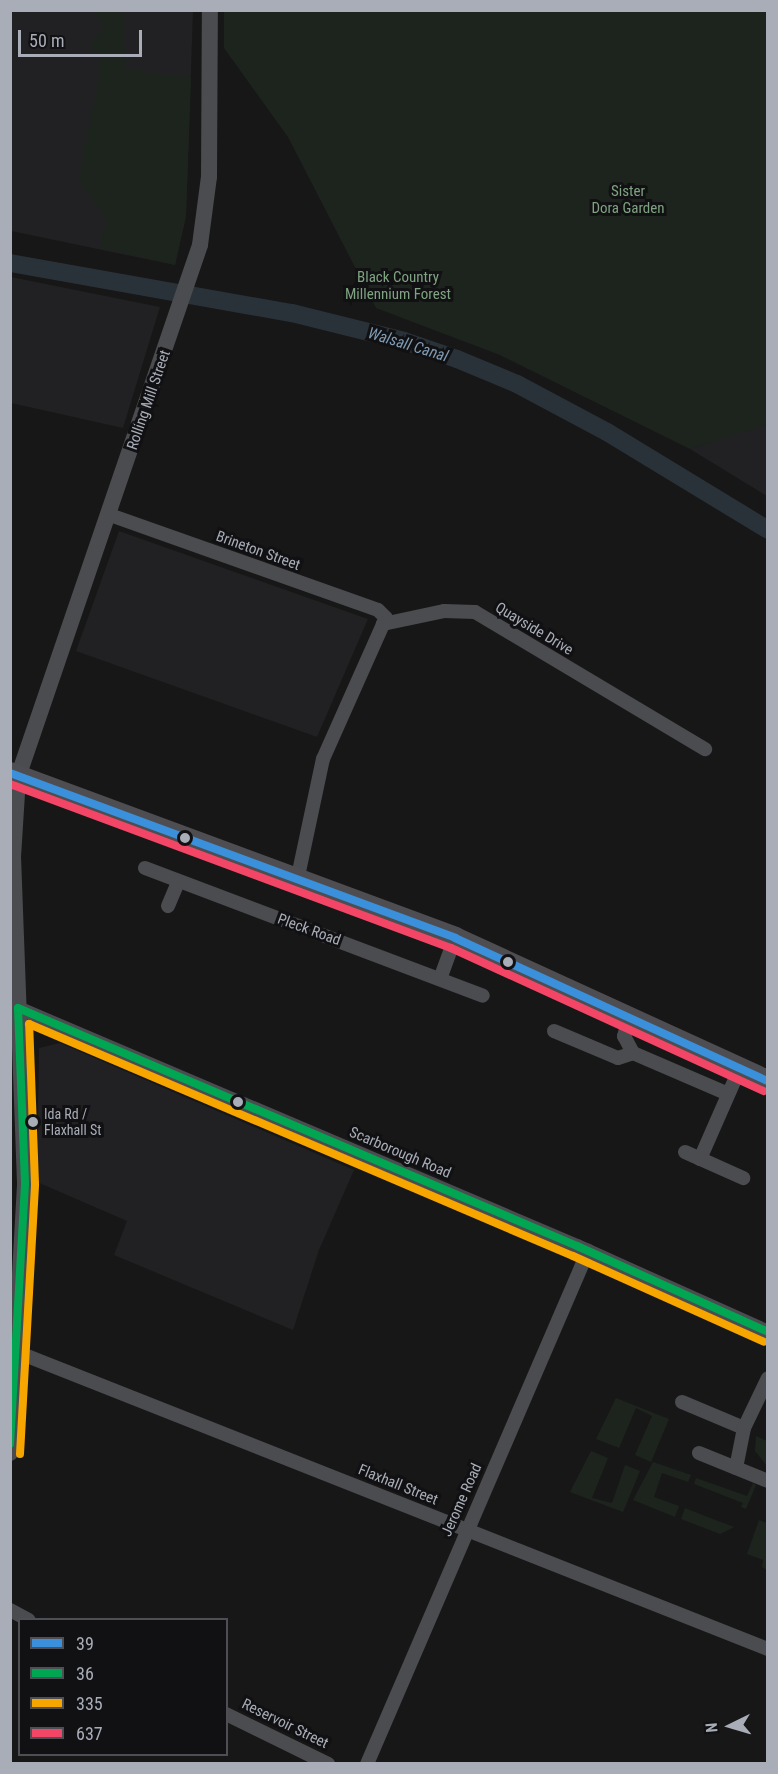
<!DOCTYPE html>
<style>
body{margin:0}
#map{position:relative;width:778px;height:1774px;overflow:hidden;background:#171717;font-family:"Roboto Condensed",sans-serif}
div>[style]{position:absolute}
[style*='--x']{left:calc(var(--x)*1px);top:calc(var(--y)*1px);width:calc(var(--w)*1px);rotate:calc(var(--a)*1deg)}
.built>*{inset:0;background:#212123}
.green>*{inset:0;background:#1d241e}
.canal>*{height:18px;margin:-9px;padding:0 9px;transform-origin:9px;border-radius:9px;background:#2a3239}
.minor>*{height:14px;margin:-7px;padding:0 7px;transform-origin:7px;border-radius:7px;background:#4b4c50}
.tertiary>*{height:16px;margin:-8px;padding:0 8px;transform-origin:8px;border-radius:8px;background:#4b4c50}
.trunk>*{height:22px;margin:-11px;padding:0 11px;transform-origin:11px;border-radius:11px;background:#4e4e52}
.bus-1>*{height:8px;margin:-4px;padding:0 4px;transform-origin:4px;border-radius:4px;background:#3a90db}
.bus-2>*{height:8px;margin:-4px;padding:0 4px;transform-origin:4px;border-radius:4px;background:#00a651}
.bus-3>*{height:8px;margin:-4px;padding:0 4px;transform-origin:4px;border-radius:4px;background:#f7a600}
.bus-4>*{height:8px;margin:-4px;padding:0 4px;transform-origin:4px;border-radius:4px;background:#f34667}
.dots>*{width:16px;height:16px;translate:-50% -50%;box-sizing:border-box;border:3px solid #111113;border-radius:50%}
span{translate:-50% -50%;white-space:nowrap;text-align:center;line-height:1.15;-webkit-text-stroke:6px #111113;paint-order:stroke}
.bus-label{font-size:14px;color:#a8adb8}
.left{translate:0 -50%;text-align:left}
.park-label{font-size:15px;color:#7fa381}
.street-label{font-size:15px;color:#a8adb8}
.water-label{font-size:16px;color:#7f9bb3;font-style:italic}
.frame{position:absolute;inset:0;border:12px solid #a8adb8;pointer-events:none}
.legend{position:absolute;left:18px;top:1618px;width:210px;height:138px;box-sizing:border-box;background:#111113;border:2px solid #4d4f55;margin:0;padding:8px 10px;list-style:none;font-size:18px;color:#a8adb8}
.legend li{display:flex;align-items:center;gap:12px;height:30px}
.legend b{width:30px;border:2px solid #4d4f55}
.north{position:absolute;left:700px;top:1696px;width:60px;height:60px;-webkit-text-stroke:4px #111113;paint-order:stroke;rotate:265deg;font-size:16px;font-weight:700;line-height:24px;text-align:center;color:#a8adb8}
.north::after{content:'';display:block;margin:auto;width:21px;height:27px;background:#a8adb8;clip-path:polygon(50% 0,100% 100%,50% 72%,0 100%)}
.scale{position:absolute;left:18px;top:30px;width:124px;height:27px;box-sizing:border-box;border:3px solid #a8adb8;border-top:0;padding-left:8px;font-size:18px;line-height:21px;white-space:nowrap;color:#a8adb8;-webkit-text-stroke:4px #111113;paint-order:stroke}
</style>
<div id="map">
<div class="built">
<div style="clip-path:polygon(10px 11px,193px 11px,186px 216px,175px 265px,11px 231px)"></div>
<div style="clip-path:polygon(11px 277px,160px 307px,123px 428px,11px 403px)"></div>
<div style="clip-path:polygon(767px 424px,767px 496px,690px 449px,740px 431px)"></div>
<div style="clip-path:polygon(119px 531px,368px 619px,317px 737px,76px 651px)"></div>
<div style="clip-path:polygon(60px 1043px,354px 1170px,319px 1250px,293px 1330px,114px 1255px,127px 1221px,37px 1182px,39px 1048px)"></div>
</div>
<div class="green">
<div style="clip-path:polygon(95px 11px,124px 11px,125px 69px,191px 78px,186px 216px,175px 265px,100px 247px,107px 218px,78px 180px,101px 66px,90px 44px,103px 27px)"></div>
<div style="clip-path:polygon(224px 11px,767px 11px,767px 424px,690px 449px,500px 355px,376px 308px,288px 137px,224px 48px)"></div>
<div style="clip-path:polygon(616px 1398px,669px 1419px,651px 1462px,635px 1455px,652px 1416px,636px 1408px,619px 1448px,596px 1439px)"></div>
<div style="clip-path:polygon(756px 1436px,767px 1441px,767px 1466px,755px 1451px)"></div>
<div style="clip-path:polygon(591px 1451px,608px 1458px,592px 1498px,612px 1503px,625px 1465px,640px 1471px,623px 1512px,570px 1492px)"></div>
<div style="clip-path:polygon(653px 1462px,691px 1475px,688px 1482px,662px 1473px,654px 1497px,679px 1506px,675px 1517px,633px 1500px)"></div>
<div style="clip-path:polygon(696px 1478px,747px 1496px,753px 1483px,756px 1485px,746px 1509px,741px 1507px,743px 1503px,694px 1484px)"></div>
<div style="clip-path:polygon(685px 1508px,710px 1518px,734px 1527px,720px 1534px,681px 1519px)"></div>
<div style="clip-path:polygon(759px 1520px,767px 1523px,767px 1570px,762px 1567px,763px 1560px,747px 1554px)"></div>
</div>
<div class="canal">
<div style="--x:10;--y:263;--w:286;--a:10.1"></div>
<div style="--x:292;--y:313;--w:115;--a:14"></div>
<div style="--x:404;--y:341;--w:56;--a:18.8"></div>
<div style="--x:457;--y:359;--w:65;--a:22.6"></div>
<div style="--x:517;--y:384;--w:102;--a:28.1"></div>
<div style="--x:607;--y:432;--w:188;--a:31.3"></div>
</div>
<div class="minor">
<div style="--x:110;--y:515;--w:284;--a:19.5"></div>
<div style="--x:378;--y:610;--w:11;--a:45"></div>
<div style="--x:386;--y:618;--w:7;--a:117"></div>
<div style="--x:145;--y:868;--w:361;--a:20.7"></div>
<div style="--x:297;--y:881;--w:125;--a:-78"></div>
<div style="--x:323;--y:759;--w:148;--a:-66"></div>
<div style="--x:383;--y:624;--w:62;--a:-12"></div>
<div style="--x:444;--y:611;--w:31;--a:2"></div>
<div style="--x:475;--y:612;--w:268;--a:30.8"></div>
<div style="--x:168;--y:906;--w:26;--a:-67"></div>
<div style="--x:440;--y:979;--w:44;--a:-69.9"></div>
<div style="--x:18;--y:1008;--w:608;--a:23.06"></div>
<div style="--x:577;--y:1246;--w:209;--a:24.2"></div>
<div style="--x:629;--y:1019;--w:18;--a:106"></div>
<div style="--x:624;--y:1036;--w:19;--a:62"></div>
<div style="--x:633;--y:1053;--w:103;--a:23.3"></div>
<div style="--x:554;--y:1031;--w:69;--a:22.9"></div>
<div style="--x:618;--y:1058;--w:16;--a:-18"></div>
<div style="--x:685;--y:1152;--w:64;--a:24.1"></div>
<div style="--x:700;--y:1159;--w:99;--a:-66.3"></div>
<div style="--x:17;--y:1352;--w:808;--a:21.58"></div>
<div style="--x:682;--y:1402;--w:67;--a:22.8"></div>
<div style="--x:699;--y:1453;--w:74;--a:22.1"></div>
<div style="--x:736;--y:1468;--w:41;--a:-78.7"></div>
<div style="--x:744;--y:1428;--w:55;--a:-64.4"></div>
<div style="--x:10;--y:1610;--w:21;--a:28"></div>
<div style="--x:226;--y:1714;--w:114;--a:26.1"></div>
<div style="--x:367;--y:1764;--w:559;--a:-66.69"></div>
</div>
<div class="tertiary">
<div style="--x:10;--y:1453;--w:270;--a:-86.8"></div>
<div style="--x:25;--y:1183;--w:326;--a:-92.1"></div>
<div style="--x:13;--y:857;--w:80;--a:-86.4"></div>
<div style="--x:18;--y:777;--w:562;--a:-71.11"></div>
<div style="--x:200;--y:245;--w:69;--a:-82.5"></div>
<div style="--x:209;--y:177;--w:167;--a:-89.7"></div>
</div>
<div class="trunk">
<div style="--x:10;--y:773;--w:475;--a:20.3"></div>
<div style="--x:455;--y:938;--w:344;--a:24.6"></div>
</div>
<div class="bus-1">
<div style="--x:10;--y:773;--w:475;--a:20.3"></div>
<div style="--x:455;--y:938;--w:344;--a:24.6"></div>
</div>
<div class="bus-2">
<div style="--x:10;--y:1444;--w:261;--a:-86.7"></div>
<div style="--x:25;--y:1183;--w:175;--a:-92.3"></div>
<div style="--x:18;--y:1008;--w:608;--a:23.06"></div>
<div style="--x:577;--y:1246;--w:209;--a:24.2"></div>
</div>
<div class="bus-3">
<div style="--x:20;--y:1454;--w:270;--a:-86.8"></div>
<div style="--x:35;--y:1184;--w:160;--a:-92.1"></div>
<div style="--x:29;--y:1024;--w:591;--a:23.1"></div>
<div style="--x:573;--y:1256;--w:209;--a:24.2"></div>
</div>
<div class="bus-4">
<div style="--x:10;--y:784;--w:471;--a:20.4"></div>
<div style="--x:451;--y:948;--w:344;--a:24.6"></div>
</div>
<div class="dots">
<div style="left:185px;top:838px;background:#a8adb8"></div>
<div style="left:508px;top:962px;background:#a8adb8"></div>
<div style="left:238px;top:1102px;background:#a8adb8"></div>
<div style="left:33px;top:1122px;background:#a8adb8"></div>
</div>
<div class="bus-label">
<span class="left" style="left:44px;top:1122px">Ida Rd /<br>Flaxhall St</span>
</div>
<div class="park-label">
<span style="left:628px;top:200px">Sister<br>Dora Garden</span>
<span style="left:398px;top:286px">Black Country<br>Millennium Forest</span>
</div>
<div class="street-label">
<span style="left:149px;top:400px;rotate:-71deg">Rolling Mill Street</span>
<span style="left:258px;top:551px;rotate:20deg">Brineton Street</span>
<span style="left:534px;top:629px;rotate:31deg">Quayside Drive</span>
<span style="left:309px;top:930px;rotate:20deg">Pleck Road</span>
<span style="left:400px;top:1153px;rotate:23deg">Scarborough Road</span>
<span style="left:398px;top:1485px;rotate:22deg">Flaxhall Street</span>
<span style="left:462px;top:1500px;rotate:-66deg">Jerome Road</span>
<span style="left:285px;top:1724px;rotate:26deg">Reservoir Street</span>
</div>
<div class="water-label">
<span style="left:408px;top:345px;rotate:17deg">Walsall Canal</span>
</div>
<div class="frame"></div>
<ul class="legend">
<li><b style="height:8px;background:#3a90db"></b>39</li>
<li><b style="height:8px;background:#00a651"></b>36</li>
<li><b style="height:8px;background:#f7a600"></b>335</li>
<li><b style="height:8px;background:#f34667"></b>637</li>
</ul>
<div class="north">N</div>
<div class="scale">50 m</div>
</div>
